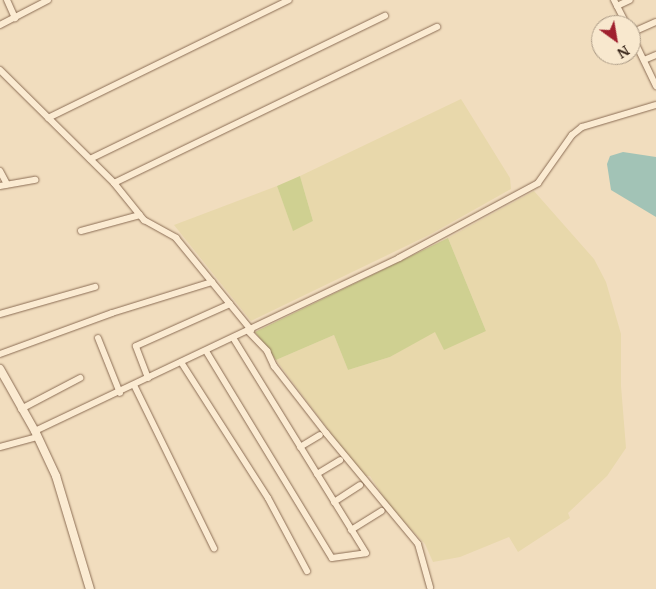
<!DOCTYPE html>
<style>
body{margin:0}
#map{position:relative;width:656px;height:589px;overflow:hidden;background:#f1ddbe;font-family:Merriweather,serif}
div>[style]{position:absolute}
[style*='--x']{left:calc(var(--x)*1px);top:calc(var(--y)*1px);width:calc(var(--w)*1px);rotate:calc(var(--a)*1deg)}
.farmland>*{inset:0;background:#e8d8ab}
.green>*{inset:0;background:#cfd091}
.water>*{inset:0;background:#a2c3b6}
.roads{filter:drop-shadow(0 0 1px #8b6d55) drop-shadow(0 0 1px #8b6d55)}
.minor>*{height:6px;margin:-3px;padding:0 3px;transform-origin:3px;border-radius:3px;background:#fbebd2}
.tertiary>*{height:8px;margin:-4px;padding:0 4px;transform-origin:4px;border-radius:4px;background:#fbebd2}
span{translate:-50% -50%;white-space:nowrap;text-align:center;line-height:1.15;-webkit-text-stroke:4px #f8e8ce;paint-order:stroke}
.north{position:absolute;left:591px;top:15px;width:50px;height:50px;box-sizing:border-box;background:#f8e8ce;border:1px solid #ac9b86;border-radius:50%;rotate:148deg;font-size:14px;font-weight:700;line-height:20px;text-align:center;color:#39271b}
.north::after{content:'';display:block;margin:auto;width:18px;height:22px;background:#9f202e;clip-path:polygon(50% 0,100% 100%,50% 72%,0 100%)}
</style>
<div id="map">
<div class="farmland">
<div style="clip-path:polygon(461px 99px,510px 178px,511px 189px,431px 234px,251px 321px,174px 225px,277px 186px,293px 230px,313px 221px,300px 176px)"></div>
<div style="clip-path:polygon(534px 191px,594px 259px,606px 282px,621px 334px,621px 386px,626px 448px,607px 476px,568px 513px,570px 518px,518px 552px,509px 537px,460px 557px,433px 562px,425px 544px,390px 507px,370px 476px,363px 476px,276px 360px,334px 335px,348px 370px,390px 357px,435px 331px,486px 331px,448px 238px)"></div>
</div>
<div class="green">
<div style="clip-path:polygon(300px 176px,313px 221px,293px 231px,277px 186px)"></div>
<div style="clip-path:polygon(448px 238px,486px 331px,444px 350px,435px 332px,390px 357px,348px 370px,334px 335px,276px 360px,255px 332px)"></div>
</div>
<div class="water">
<div style="clip-path:polygon(623px 152px,656px 157px,656px 217px,611px 190px,607px 164px,610px 156px)"></div>
</div>
<div class="roads">
<div class="minor">
<div style="--x:7;--y:0;--w:20;--a:66"></div>
<div style="--x:614;--y:0;--w:28;--a:63"></div>
<div style="--x:617;--y:6;--w:14;--a:-25"></div>
<div style="--x:0;--y:25;--w:54;--a:-27.5"></div>
<div style="--x:631;--y:33;--w:27;--a:-24"></div>
<div style="--x:631;--y:34;--w:58;--a:64.3"></div>
<div style="--x:644;--y:60;--w:13;--a:-23"></div>
<div style="--x:0;--y:70;--w:161;--a:44.7"></div>
<div style="--x:114;--y:183;--w:48;--a:51"></div>
<div style="--x:144;--y:220;--w:37;--a:29"></div>
<div style="--x:176;--y:238;--w:119;--a:50.8"></div>
<div style="--x:48;--y:118;--w:268;--a:-26.1"></div>
<div style="--x:90;--y:159;--w:328;--a:-25.9"></div>
<div style="--x:0;--y:171;--w:15;--a:62"></div>
<div style="--x:114;--y:183;--w:359;--a:-25.8"></div>
<div style="--x:0;--y:186;--w:36;--a:-10"></div>
<div style="--x:81;--y:231;--w:61;--a:-15.2"></div>
<div style="--x:0;--y:314;--w:99;--a:-15.9"></div>
<div style="--x:248;--y:331;--w:28;--a:46"></div>
<div style="--x:267;--y:351;--w:17;--a:65"></div>
<div style="--x:274;--y:366;--w:85;--a:52.2"></div>
<div style="--x:326;--y:433;--w:144;--a:50.3"></div>
<div style="--x:418;--y:544;--w:45;--a:74.4"></div>
<div style="--x:98;--y:338;--w:59;--a:68.2"></div>
<div style="--x:206;--y:351;--w:242;--a:58.7"></div>
<div style="--x:332;--y:558;--w:34;--a:-8"></div>
<div style="--x:366;--y:553;--w:253;--a:-121.7"></div>
<div style="--x:0;--y:354;--w:119;--a:-20.1"></div>
<div style="--x:112;--y:313;--w:105;--a:-17.2"></div>
<div style="--x:181;--y:362;--w:161;--a:57.4"></div>
<div style="--x:268;--y:498;--w:83;--a:61.9"></div>
<div style="--x:148;--y:378;--w:34;--a:-111"></div>
<div style="--x:136;--y:346;--w:103;--a:-24.1"></div>
<div style="--x:134;--y:385;--w:182;--a:63.9"></div>
<div style="--x:21;--y:409;--w:67;--a:-27.7"></div>
<div style="--x:35;--y:431;--w:403;--a:-25.4"></div>
<div style="--x:399;--y:258;--w:158;--a:-28.3"></div>
<div style="--x:538;--y:183;--w:59;--a:-54.7"></div>
<div style="--x:572;--y:135;--w:13;--a:-39"></div>
<div style="--x:582;--y:127;--w:77;--a:-16.6"></div>
<div style="--x:0;--y:447;--w:39;--a:-15"></div>
<div style="--x:300;--y:447;--w:23;--a:-31"></div>
<div style="--x:317;--y:474;--w:27;--a:-31"></div>
<div style="--x:334;--y:502;--w:31;--a:-33"></div>
<div style="--x:351;--y:530;--w:36;--a:-32"></div>
</div>
<div class="tertiary">
<div style="--x:0;--y:369;--w:71;--a:60.6"></div>
<div style="--x:35;--y:431;--w:50;--a:65"></div>
<div style="--x:56;--y:476;--w:118;--a:73.3"></div>
</div>
</div>
<div class="north">N</div>
</div>
